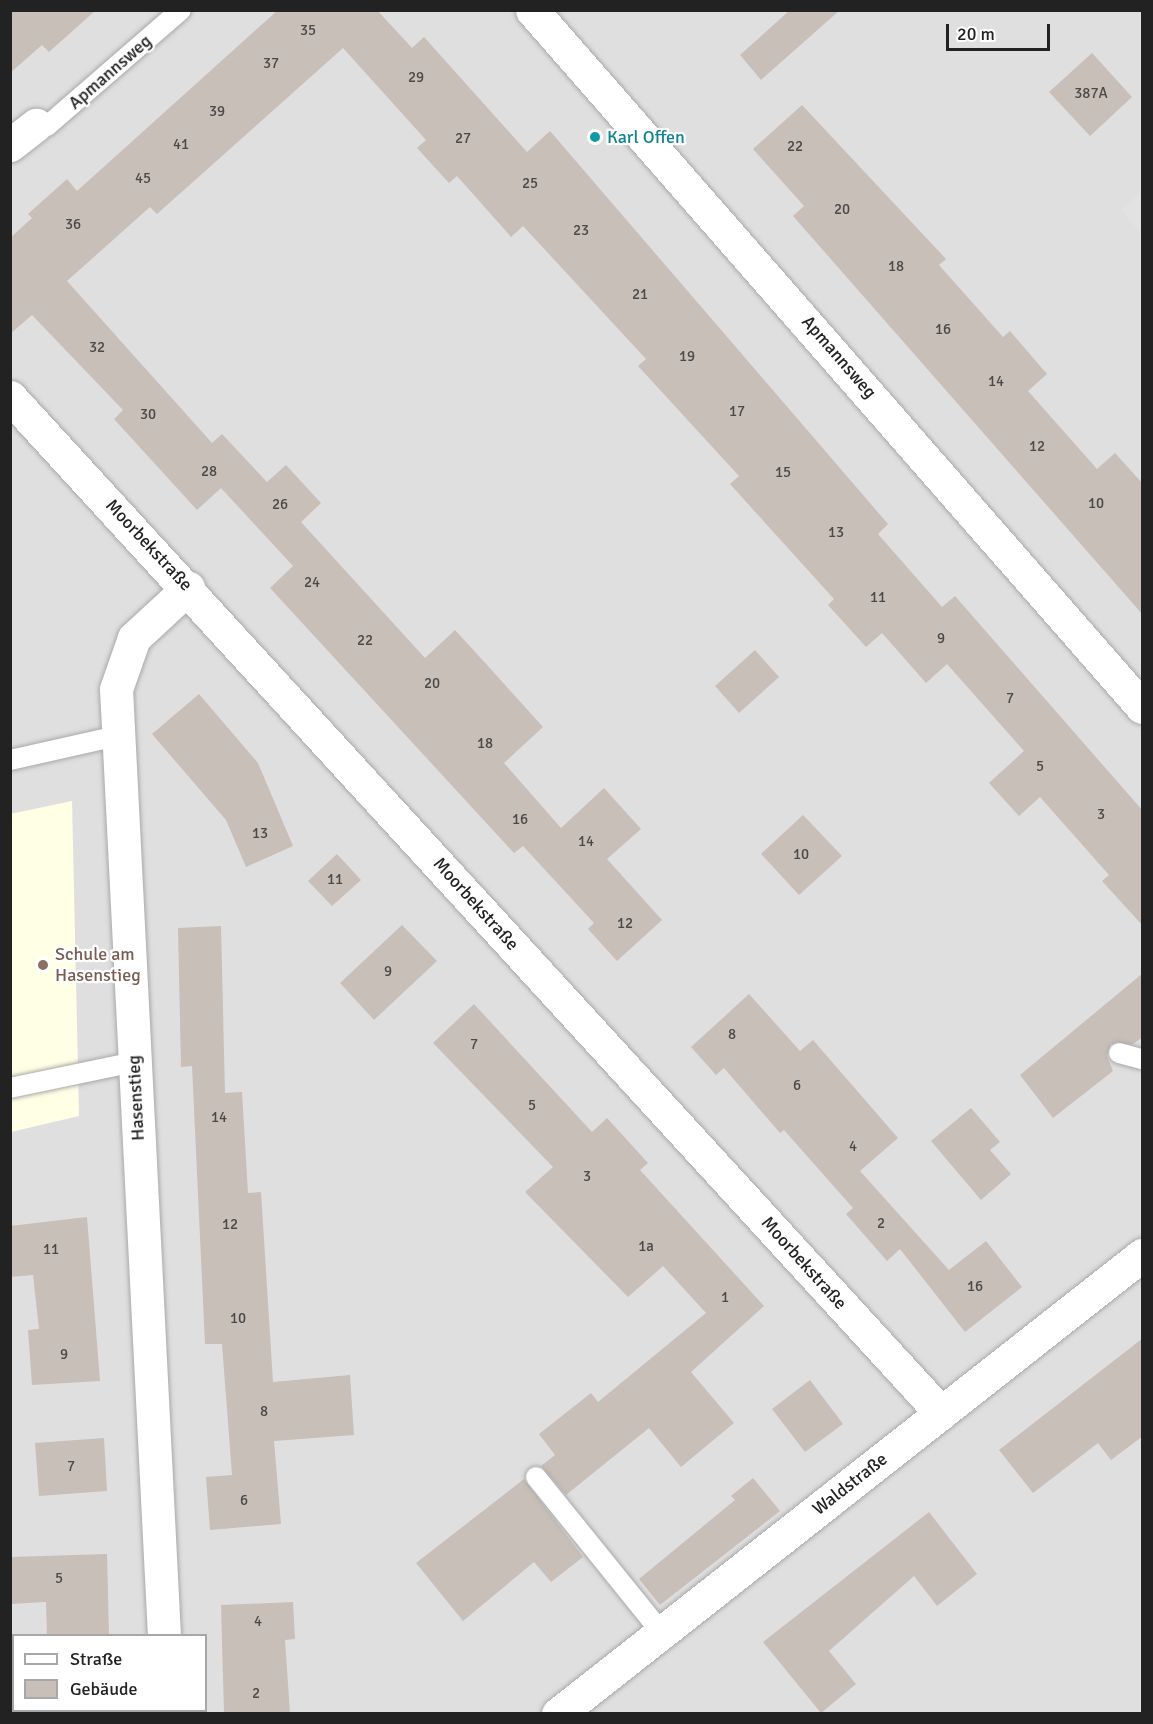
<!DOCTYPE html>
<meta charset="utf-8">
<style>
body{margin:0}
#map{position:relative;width:1153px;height:1724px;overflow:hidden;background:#f2efe9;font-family:Signika,sans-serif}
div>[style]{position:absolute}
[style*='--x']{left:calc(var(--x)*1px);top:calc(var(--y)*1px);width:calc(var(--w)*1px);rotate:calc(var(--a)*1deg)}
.residential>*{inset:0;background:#e0dfdf}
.education>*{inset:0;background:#ffffe5}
.parking>*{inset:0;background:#e2e2e2}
.building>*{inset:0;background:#c7bfb8}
.roads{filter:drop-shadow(0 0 2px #a9a9a9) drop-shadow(0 0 2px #a9a9a9)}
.service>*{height:20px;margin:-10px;padding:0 10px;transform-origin:10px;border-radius:10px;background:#fff}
.minor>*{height:33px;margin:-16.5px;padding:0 16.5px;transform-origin:16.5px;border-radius:16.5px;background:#fff}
.tertiary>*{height:33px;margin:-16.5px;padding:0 16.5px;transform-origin:16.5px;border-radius:16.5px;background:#fff}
.dots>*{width:16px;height:16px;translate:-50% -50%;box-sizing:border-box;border:3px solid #fff;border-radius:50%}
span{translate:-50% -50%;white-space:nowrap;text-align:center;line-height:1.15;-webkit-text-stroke:4.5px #fff;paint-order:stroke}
.number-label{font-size:15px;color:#4b4948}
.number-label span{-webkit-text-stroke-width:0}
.street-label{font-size:18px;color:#222}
.culture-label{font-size:18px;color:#0d838f}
.left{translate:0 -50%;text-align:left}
.education-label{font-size:18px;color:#785e54}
.frame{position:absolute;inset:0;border:12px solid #222;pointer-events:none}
.legend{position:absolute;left:12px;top:1634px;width:195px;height:78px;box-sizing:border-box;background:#fff;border:2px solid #a7a7a7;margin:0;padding:8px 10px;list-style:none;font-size:18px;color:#222}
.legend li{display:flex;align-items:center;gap:12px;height:30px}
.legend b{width:30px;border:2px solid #a7a7a7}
.scale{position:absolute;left:946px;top:24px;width:104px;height:27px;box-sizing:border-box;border:3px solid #222;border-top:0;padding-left:8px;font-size:18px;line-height:21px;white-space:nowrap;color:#222;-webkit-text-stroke:4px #fff;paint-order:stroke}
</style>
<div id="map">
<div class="residential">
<div style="clip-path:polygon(evenodd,11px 11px,1142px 11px,1142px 1713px,11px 1714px,11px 11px,14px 1636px,206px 1636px,206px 1710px,14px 1710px,14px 1636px)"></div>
</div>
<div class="education">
<div style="clip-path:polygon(72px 801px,79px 1116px,11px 1132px,10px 814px)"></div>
</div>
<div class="parking">
<div style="clip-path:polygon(1142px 190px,1142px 234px,1121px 210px)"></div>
</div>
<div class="building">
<div style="clip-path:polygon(10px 10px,96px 10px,49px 52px,42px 45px,10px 73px)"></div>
<div style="clip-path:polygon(278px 10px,377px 10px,412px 48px,424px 37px,527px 152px,550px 131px,888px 524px,878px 534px,942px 607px,955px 596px,1143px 811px,1143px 926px,1102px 881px,1109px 875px,1040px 797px,1019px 816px,989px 783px,1024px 751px,947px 664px,926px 683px,882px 633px,866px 647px,828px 605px,834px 599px,730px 484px,739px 476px,638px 366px,646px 359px,523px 226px,511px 237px,457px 176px,449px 183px,417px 148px,426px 140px,343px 48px,157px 214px,150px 207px,67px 281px,212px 443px,222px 434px,267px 482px,286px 465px,321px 503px,301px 522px,425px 658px,455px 630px,488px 666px,543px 727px,504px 763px,561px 828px,604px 788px,641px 829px,607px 859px,662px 920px,617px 961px,588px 929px,594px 923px,523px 846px,514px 853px,270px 588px,293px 566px,221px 488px,197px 510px,114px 419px,123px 410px,32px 315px,10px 334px,10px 238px,32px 218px,28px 214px,67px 179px,77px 191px)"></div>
<div style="clip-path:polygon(790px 10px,840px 10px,761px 80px,740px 55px)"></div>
<div style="clip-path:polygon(1092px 53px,1132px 97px,1090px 136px,1049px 92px)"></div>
<div style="clip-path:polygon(802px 105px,946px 259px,939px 265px,1003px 337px,1010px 331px,1047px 374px,1028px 391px,1097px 469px,1115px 453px,1143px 484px,1143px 615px,793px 216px,804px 206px,753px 149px)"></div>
<div style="clip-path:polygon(755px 650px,779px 677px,739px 713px,715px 686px)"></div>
<div style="clip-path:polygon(199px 694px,258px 763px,293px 846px,246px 867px,226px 820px,152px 734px)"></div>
<div style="clip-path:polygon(803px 815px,842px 856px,799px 895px,761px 854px)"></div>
<div style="clip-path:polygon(337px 854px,361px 880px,332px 906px,308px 881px)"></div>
<div style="clip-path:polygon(402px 925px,437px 961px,374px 1020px,340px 983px)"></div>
<div style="clip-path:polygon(221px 926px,225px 1093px,242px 1092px,248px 1193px,261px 1192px,273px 1382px,350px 1375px,354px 1435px,274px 1441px,281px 1524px,210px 1530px,206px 1477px,232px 1475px,222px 1344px,205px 1344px,192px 1066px,181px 1067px,178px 928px)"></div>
<div style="clip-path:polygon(1143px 973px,1143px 1037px,1133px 1044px,1111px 1044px,1107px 1056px,1113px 1071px,1053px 1118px,1020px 1075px)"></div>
<div style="clip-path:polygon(749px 994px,800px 1051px,813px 1040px,898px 1138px,860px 1171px,949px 1270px,986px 1241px,1022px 1287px,965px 1332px,900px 1249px,887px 1261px,846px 1214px,853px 1208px,784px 1130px,780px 1133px,724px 1068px,716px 1075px,691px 1047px)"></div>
<div style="clip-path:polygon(474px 1004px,592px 1132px,607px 1118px,648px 1163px,640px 1170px,764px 1306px,691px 1372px,734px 1423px,681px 1467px,649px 1428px,566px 1495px,541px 1466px,555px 1455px,539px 1434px,591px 1393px,598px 1402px,706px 1313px,663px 1266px,628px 1297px,525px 1192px,553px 1167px,433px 1043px)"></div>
<div style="clip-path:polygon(971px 1108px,1000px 1142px,990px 1150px,1011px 1174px,981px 1200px,931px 1141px)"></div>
<div style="clip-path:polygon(87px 1217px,100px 1381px,32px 1385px,28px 1330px,39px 1329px,33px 1275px,10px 1277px,10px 1226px)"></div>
<div style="clip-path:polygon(1143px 1338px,1143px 1436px,1111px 1460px,1098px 1443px,1033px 1493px,999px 1450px)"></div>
<div style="clip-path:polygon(810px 1380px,843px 1424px,805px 1452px,772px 1409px)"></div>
<div style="clip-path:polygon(104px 1438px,107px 1491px,39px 1496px,35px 1443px)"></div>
<div style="clip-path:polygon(753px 1478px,780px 1511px,660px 1605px,639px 1579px,735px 1500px,731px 1496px)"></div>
<div style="clip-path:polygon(524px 1479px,583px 1557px,551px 1582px,534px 1562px,463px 1621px,416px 1563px)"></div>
<div style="clip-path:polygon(929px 1512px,977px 1574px,937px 1606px,914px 1576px,829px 1651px,856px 1684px,821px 1713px,763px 1642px)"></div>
<div style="clip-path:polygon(107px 1554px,109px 1635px,47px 1635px,46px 1602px,10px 1604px,10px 1557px)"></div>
<div style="clip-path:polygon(293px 1602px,295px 1639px,285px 1640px,290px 1713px,224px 1713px,221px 1605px)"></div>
</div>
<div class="roads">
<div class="service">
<div style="--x:36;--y:125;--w:11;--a:5"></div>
<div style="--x:47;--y:126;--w:177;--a:-40.9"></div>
<div style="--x:10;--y:760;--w:110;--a:-12.6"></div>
<div style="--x:1119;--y:1053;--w:24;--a:15"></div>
<div style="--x:10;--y:1088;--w:127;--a:-11.8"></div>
<div style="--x:536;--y:1477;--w:199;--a:51.1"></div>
</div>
<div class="minor">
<div style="--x:532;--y:10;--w:926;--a:48.81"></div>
<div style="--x:10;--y:145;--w:33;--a:-38"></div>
<div style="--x:10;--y:397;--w:1378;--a:47.5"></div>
<div style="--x:164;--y:1636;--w:948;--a:-92.9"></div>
<div style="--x:116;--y:689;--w:54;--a:-70.6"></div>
<div style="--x:134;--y:638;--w:74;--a:-42.8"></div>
<div style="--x:173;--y:1710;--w:4;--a:90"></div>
</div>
<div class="tertiary">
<div style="--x:558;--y:1714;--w:743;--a:-38.17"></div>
</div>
</div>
<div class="dots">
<div style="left:595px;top:137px;background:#0f9aa8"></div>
<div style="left:43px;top:965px;background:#8d6e63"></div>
</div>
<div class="number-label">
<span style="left:308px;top:31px">35</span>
<span style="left:271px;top:64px">37</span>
<span style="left:416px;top:78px">29</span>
<span style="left:1091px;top:94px">387A</span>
<span style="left:217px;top:112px">39</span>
<span style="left:463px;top:139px">27</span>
<span style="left:181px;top:145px">41</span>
<span style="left:795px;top:147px">22</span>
<span style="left:143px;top:179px">45</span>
<span style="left:530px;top:184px">25</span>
<span style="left:842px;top:210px">20</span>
<span style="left:73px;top:225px">36</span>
<span style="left:581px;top:231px">23</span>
<span style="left:896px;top:267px">18</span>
<span style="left:640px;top:295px">21</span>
<span style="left:943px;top:330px">16</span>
<span style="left:97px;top:348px">32</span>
<span style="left:687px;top:357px">19</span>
<span style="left:996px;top:382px">14</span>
<span style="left:737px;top:412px">17</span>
<span style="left:148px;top:415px">30</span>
<span style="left:1037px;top:447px">12</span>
<span style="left:209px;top:472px">28</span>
<span style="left:783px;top:473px">15</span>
<span style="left:1096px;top:504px">10</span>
<span style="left:280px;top:505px">26</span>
<span style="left:836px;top:533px">13</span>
<span style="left:312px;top:583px">24</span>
<span style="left:878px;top:598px">11</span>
<span style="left:941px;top:639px">9</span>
<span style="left:365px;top:641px">22</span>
<span style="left:432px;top:684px">20</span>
<span style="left:1010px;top:699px">7</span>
<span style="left:485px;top:744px">18</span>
<span style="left:1040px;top:767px">5</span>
<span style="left:1101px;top:815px">3</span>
<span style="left:520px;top:820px">16</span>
<span style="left:260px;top:834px">13</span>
<span style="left:586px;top:842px">14</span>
<span style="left:801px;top:855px">10</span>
<span style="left:335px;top:880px">11</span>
<span style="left:625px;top:924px">12</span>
<span style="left:388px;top:972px">9</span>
<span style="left:732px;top:1035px">8</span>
<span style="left:474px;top:1045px">7</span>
<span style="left:797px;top:1086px">6</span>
<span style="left:532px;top:1106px">5</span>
<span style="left:219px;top:1118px">14</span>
<span style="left:853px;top:1147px">4</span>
<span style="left:587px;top:1177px">3</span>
<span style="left:881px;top:1224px">2</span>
<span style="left:230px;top:1225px">12</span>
<span style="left:646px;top:1247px">1a</span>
<span style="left:51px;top:1250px">11</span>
<span style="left:975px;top:1287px">16</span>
<span style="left:725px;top:1298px">1</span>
<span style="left:238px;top:1319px">10</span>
<span style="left:64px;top:1355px">9</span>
<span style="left:264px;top:1412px">8</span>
<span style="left:71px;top:1467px">7</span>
<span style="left:244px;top:1501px">6</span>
<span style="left:59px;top:1579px">5</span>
<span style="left:258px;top:1622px">4</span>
<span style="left:256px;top:1694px">2</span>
</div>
<div class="street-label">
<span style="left:110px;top:72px;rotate:-41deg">Apmannsweg</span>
<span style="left:839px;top:357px;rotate:49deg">Apmannsweg</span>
<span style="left:149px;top:545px;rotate:47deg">Moorbekstraße</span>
<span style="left:476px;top:904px;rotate:48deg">Moorbekstraße</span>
<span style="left:136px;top:1098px;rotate:-93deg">Hasenstieg</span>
<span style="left:804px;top:1263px;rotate:48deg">Moorbekstraße</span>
<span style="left:850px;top:1484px;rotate:-38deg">Waldstraße</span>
</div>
<div class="culture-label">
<span class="left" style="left:607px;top:137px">Karl Offen</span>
</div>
<div class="education-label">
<span class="left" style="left:55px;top:965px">Schule am<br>Hasenstieg</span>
</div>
<div class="frame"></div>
<ul class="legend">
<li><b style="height:8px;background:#fff"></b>Straße</li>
<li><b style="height:16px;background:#c7bfb8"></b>Gebäude</li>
</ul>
<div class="scale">20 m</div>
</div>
